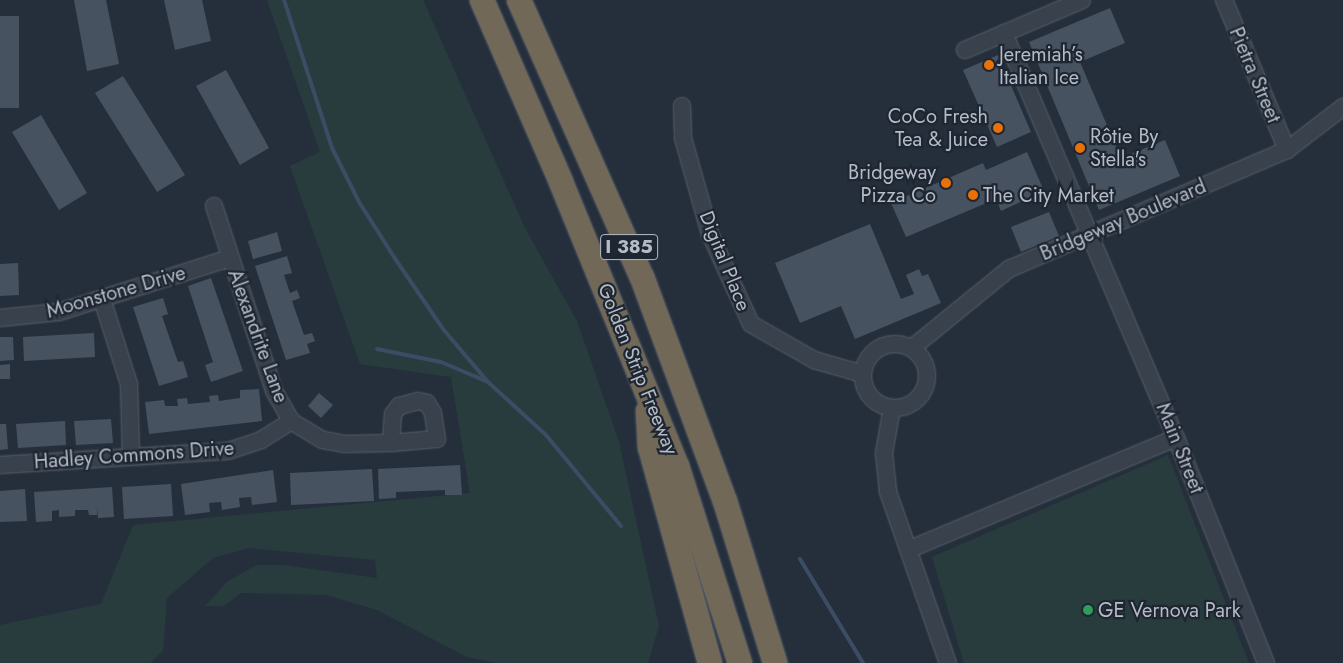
<!DOCTYPE html>
<meta charset="utf-8">
<style>
body{margin:0}
#map{position:relative;width:1343px;height:663px;overflow:hidden;background:#252f3c;font-family:Jost,sans-serif}
div>[style]{position:absolute}
[style*='--x']{left:calc(var(--x)*1px);top:calc(var(--y)*1px);width:calc(var(--w)*1px);rotate:calc(var(--a)*1deg)}
.green>*{inset:0;background:#283c3e}
.stream>*{height:4px;margin:-2px;padding:0 2px;transform-origin:2px;border-radius:2px;background:#3c4c64}
.building>*{inset:0;background:#475260}
.roads{filter:drop-shadow(0 0 1px #575f6a) drop-shadow(0 0 1px #575f6a)}
.minor>*{height:16px;margin:-8px;padding:0 8px;transform-origin:8px;border-radius:8px;background:#39414c}
.minor>.ring{margin:-8px;padding:0;box-sizing:content-box;background:none;border:16px solid #39414c;border-radius:50%}
.highway>*{height:24px;margin:-12px;padding:0 12px;transform-origin:12px;border-radius:12px;background:#726857}
.dots>*{width:14px;height:14px;translate:-50% -50%;box-sizing:border-box;border:2px solid #1e2631;border-radius:50%}
span{translate:-50% -50%;white-space:nowrap;text-align:center;line-height:1.15;-webkit-text-stroke:4.5px #1e2631;paint-order:stroke}
.shield-label span{padding:1px 4px;background:#1e2631;border:1px solid;border-radius:4px;-webkit-text-stroke-width:0}
.shield-label{font-size:19px;color:#b5bcc8;font-weight:700}
.poi-label{font-size:20px;color:#b5bcc8}
.left{translate:0 -50%;text-align:left}
.right{translate:-100% -50%;text-align:right}
.street-label{font-size:20px;color:#b5bcc8}
</style>
<div id="map">
<div class="green">
<div style="clip-path:polygon(267px 0,423px 0,525px 228px,577px 321px,619px 442px,659px 626px,648px 663px,497px 663px,467px 657px,377px 610px,327px 595px,241px 593px,224px 606px,205px 606px,228px 581px,257px 565px,283px 565px,377px 578px,375px 560px,249px 548px,213px 558px,167px 598px,163px 650px,151px 663px,0 663px,0 625px,101px 604px,133px 525px,470px 493px,451px 377px,360px 364px,290px 166px,320px 152px)"></div>
<div style="clip-path:polygon(1168px 455px,1249px 663px,964px 663px,932px 557px)"></div>
</div>
<div class="stream">
<div style="--x:284;--y:0;--w:156;--a:72"></div>
<div style="--x:332;--y:148;--w:60;--a:63.4"></div>
<div style="--x:359;--y:202;--w:69;--a:57.5"></div>
<div style="--x:396;--y:260;--w:83;--a:55.7"></div>
<div style="--x:443;--y:329;--w:70;--a:49.7"></div>
<div style="--x:488;--y:382;--w:79;--a:42.4"></div>
<div style="--x:546;--y:435;--w:118;--a:50.5"></div>
<div style="--x:377;--y:349;--w:65;--a:11.5"></div>
<div style="--x:441;--y:362;--w:49;--a:22.9"></div>
<div style="--x:800;--y:559;--w:122;--a:58.8"></div>
</div>
<div class="building">
<div style="clip-path:polygon(74px 0,106px 0,119px 64px,87px 71px)"></div>
<div style="clip-path:polygon(164px 0,202px 0,211px 41px,175px 50px)"></div>
<div style="clip-path:polygon(1110px 8px,1125px 43px,1080px 62px,1121px 158px,1165px 140px,1180px 176px,1099px 210px,1029px 42px)"></div>
<div style="clip-path:polygon(0 16px,19px 16px,19px 108px,0 108px)"></div>
<div style="clip-path:polygon(998px 55px,1031px 132px,997px 147px,963px 70px)"></div>
<div style="clip-path:polygon(226px 70px,269px 148px,240px 165px,196px 86px)"></div>
<div style="clip-path:polygon(123px 76px,185px 175px,157px 192px,95px 93px)"></div>
<div style="clip-path:polygon(41px 115px,87px 193px,59px 210px,12px 132px)"></div>
<div style="clip-path:polygon(1027px 152px,1044px 191px,1001px 211px,996px 199px,906px 237px,891px 203px,983px 163px,986px 170px)"></div>
<div style="clip-path:polygon(1049px 212px,1059px 236px,1021px 252px,1011px 227px)"></div>
<div style="clip-path:polygon(870px 224px,901px 299px,914px 294px,906px 275px,919px 269px,922px 276px,928px 274px,941px 303px,855px 339px,841px 306px,800px 323px,775px 263px)"></div>
<div style="clip-path:polygon(277px 232px,282px 251px,253px 259px,248px 241px)"></div>
<div style="clip-path:polygon(287px 256px,292px 273px,284px 275px,290px 293px,297px 290px,300px 298px,292px 301px,304px 335px,312px 333px,315px 341px,307px 344px,310px 353px,286px 360px,255px 266px)"></div>
<div style="clip-path:polygon(18px 263px,19px 295px,0 296px,0 264px)"></div>
<div style="clip-path:polygon(211px 278px,243px 371px,211px 382px,205px 365px,222px 359px,213px 362px,188px 286px)"></div>
<div style="clip-path:polygon(163px 298px,168px 314px,162px 316px,178px 362px,183px 361px,188px 377px,159px 386px,133px 307px)"></div>
<div style="clip-path:polygon(94px 333px,95px 357px,24px 361px,23px 337px)"></div>
<div style="clip-path:polygon(0 337px,13px 337px,14px 360px,0 361px)"></div>
<div style="clip-path:polygon(10px 364px,10px 379px,0 379px,0 365px)"></div>
<div style="clip-path:polygon(259px 389px,262px 421px,149px 434px,145px 402px,164px 400px,165px 406px,178px 406px,177px 399px,187px 398px,188px 404px,210px 402px,209px 396px,218px 395px,219px 401px,240px 398px,240px 390px)"></div>
<div style="clip-path:polygon(319px 393px,333px 405px,321px 418px,308px 406px)"></div>
<div style="clip-path:polygon(111px 419px,113px 443px,76px 445px,74px 421px)"></div>
<div style="clip-path:polygon(65px 421px,66px 445px,18px 448px,16px 424px)"></div>
<div style="clip-path:polygon(0 424px,6px 424px,8px 449px,0 450px)"></div>
<div style="clip-path:polygon(460px 465px,462px 495px,445px 495px,445px 490px,396px 492px,396px 498px,379px 499px,378px 469px)"></div>
<div style="clip-path:polygon(372px 469px,374px 501px,291px 505px,290px 473px)"></div>
<div style="clip-path:polygon(273px 470px,277px 502px,252px 505px,251px 497px,239px 498px,240px 507px,222px 510px,221px 502px,209px 503px,210px 512px,185px 515px,181px 484px)"></div>
<div style="clip-path:polygon(171px 484px,173px 516px,124px 519px,122px 487px)"></div>
<div style="clip-path:polygon(112px 487px,114px 517px,98px 518px,97px 507px,97px 515px,89px 515px,88px 510px,75px 510px,75px 516px,59px 517px,59px 510px,52px 511px,52px 521px,36px 522px,34px 492px)"></div>
<div style="clip-path:polygon(25px 489px,27px 521px,0 522px,0 491px)"></div>
</div>
<div class="roads">
<div class="minor">
<div style="--x:1224;--y:0;--w:163;--a:67.2"></div>
<div style="--x:1004;--y:33;--w:440;--a:67"></div>
<div style="--x:1176;--y:438;--w:242;--a:68.2"></div>
<div style="--x:965;--y:50;--w:127;--a:-23.1"></div>
<div style="--x:682;--y:106;--w:32;--a:88"></div>
<div style="--x:683;--y:138;--w:100;--a:74.3"></div>
<div style="--x:710;--y:234;--w:99;--a:65.5"></div>
<div style="--x:751;--y:324;--w:73;--a:29.7"></div>
<div style="--x:814;--y:360;--w:51;--a:15.9"></div>
<div style="--x:214;--y:206;--w:194;--a:72"></div>
<div style="--x:274;--y:391;--w:34;--a:60"></div>
<div style="--x:291;--y:421;--w:37;--a:31"></div>
<div style="--x:323;--y:440;--w:22;--a:10"></div>
<div style="--x:345;--y:444;--w:46;--a:-1.2"></div>
<div style="--x:391;--y:443;--w:46;--a:-5"></div>
<div style="--x:437;--y:439;--w:26;--a:-99"></div>
<div style="--x:433;--y:413;--w:12;--a:-121"></div>
<div style="--x:427;--y:403;--w:9;--a:-167"></div>
<div style="--x:418;--y:401;--w:20;--a:165"></div>
<div style="--x:399;--y:406;--w:10;--a:127"></div>
<div style="--x:393;--y:414;--w:29;--a:94"></div>
<div style="--x:102;--y:299;--w:89;--a:72.4"></div>
<div style="--x:129;--y:384;--w:73;--a:88.4"></div>
<div style="--x:0;--y:318;--w:59;--a:-5.8"></div>
<div style="--x:59;--y:312;--w:179;--a:-17.5"></div>
<div class="ring" style="left:863px;top:344px;width:48px;height:48px"></div>
<div style="--x:912;--y:348;--w:125;--a:-39.2"></div>
<div style="--x:1009;--y:269;--w:302;--a:-23.2"></div>
<div style="--x:1287;--y:150;--w:71;--a:-37.5"></div>
<div style="--x:892;--y:408;--w:46;--a:100.1"></div>
<div style="--x:884;--y:453;--w:39;--a:84"></div>
<div style="--x:888;--y:492;--w:181;--a:70.7"></div>
<div style="--x:0;--y:465;--w:228;--a:-3.5"></div>
<div style="--x:228;--y:451;--w:35;--a:-18"></div>
<div style="--x:261;--y:440;--w:36;--a:-32"></div>
<div style="--x:910;--y:549;--w:288;--a:-22.7"></div>
</div>
<div class="highway">
<div style="--x:482;--y:0;--w:198;--a:66.5"></div>
<div style="--x:561;--y:182;--w:307;--a:67.8"></div>
<div style="--x:677;--y:466;--w:207;--a:72.3"></div>
<div style="--x:519;--y:0;--w:303;--a:66.1"></div>
<div style="--x:642;--y:277;--w:239;--a:69.7"></div>
<div style="--x:725;--y:501;--w:170;--a:72.8"></div>
<div style="--x:648;--y:411;--w:36;--a:87"></div>
<div style="--x:650;--y:447;--w:224;--a:74.5"></div>
</div>
</div>
<div class="dots">
<div style="left:989px;top:65px;background:#e8710a"></div>
<div style="left:998px;top:128px;background:#e8710a"></div>
<div style="left:1080px;top:148px;background:#e8710a"></div>
<div style="left:946px;top:183px;background:#e8710a"></div>
<div style="left:973px;top:195px;background:#e8710a"></div>
<div style="left:1088px;top:610px;background:#2e9e5b"></div>
</div>
<div class="shield-label">
<span style="left:629px;top:247px">I 385</span>
</div>
<div class="poi-label">
<span class="left" style="left:999px;top:66px">Jeremiah’s<br>Italian Ice</span>
<span class="right" style="left:988px;top:128px">CoCo Fresh<br>Tea &amp; Juice</span>
<span class="left" style="left:1090px;top:148px">Rôtie By<br>Stella's</span>
<span class="right" style="left:936px;top:184px">Bridgeway<br>Pizza Co</span>
<span class="left" style="left:983px;top:195px">The City Market</span>
<span class="left" style="left:1098px;top:610px">GE Vernova Park</span>
</div>
<div class="street-label">
<span style="left:1255px;top:75px;rotate:67deg">Pietra Street</span>
<span style="left:1123px;top:220px;rotate:-23deg">Bridgeway Boulevard</span>
<span style="left:725px;top:261px;rotate:68deg">Digital Place</span>
<span style="left:116px;top:292px;rotate:-16deg">Moonstone Drive</span>
<span style="left:258px;top:336px;rotate:70deg">Alexandrite Lane</span>
<span style="left:638px;top:369px;rotate:68deg">Golden Strip Freeway</span>
<span style="left:1180px;top:448px;rotate:68deg">Main Street</span>
<span style="left:134px;top:455px;rotate:-4deg">Hadley Commons Drive</span>
</div>
</div>
